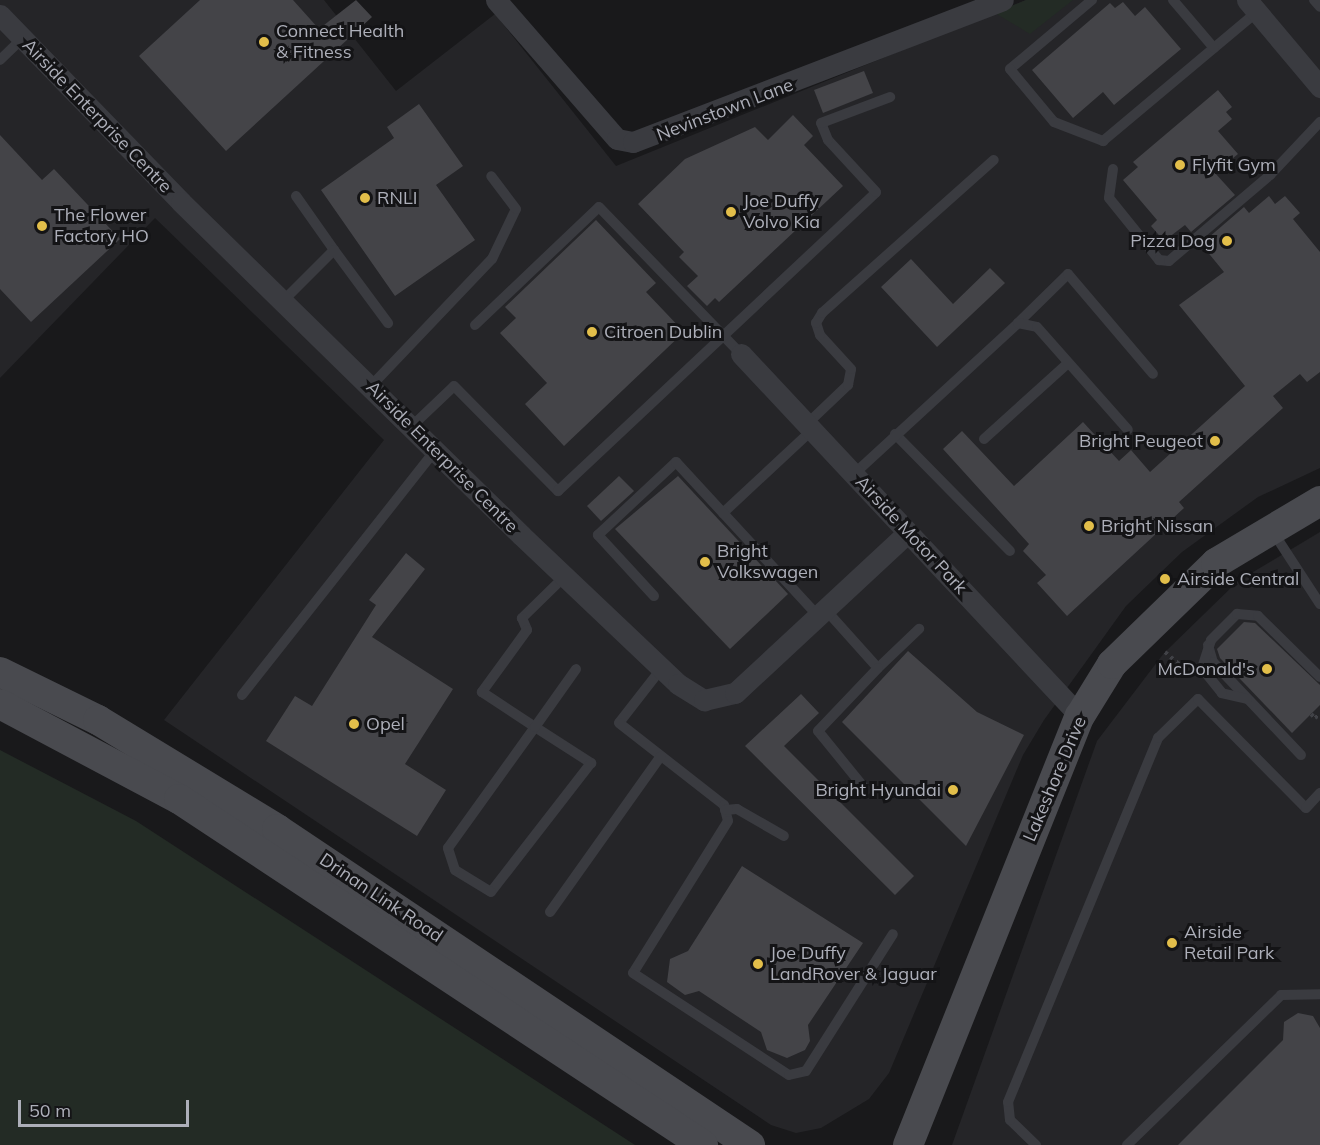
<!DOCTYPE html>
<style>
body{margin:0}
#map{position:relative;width:1320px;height:1145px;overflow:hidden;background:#19191b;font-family:Mulish,sans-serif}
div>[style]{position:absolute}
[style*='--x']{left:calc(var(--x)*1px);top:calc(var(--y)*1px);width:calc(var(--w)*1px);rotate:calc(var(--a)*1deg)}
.built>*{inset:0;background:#252528}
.green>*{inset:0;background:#232b25}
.building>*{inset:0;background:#444448}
.path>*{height:4px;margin-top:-2px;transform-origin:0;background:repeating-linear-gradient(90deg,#414247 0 3px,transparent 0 7.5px)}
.lane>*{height:10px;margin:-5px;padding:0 5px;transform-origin:5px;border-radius:5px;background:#3a3b40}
.street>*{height:21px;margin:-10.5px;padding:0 10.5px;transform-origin:10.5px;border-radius:10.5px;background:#3a3b40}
.secondary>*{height:30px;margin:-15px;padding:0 15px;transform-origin:15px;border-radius:15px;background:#494a4f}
.dots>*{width:16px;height:16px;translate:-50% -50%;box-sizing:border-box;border:3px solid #141416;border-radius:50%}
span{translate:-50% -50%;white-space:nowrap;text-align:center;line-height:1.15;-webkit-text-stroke:6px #141416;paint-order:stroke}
.poi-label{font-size:18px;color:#adafb9}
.left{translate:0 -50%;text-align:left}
.right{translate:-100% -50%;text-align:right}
.street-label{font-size:18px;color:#adafb9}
.scale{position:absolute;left:18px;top:1100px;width:171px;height:27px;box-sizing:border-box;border:3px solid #adafb9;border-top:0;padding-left:8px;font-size:18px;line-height:21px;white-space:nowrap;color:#adafb9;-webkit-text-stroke:4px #141416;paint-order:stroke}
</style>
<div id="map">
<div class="built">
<div style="clip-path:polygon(0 0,324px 0,396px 91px,495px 14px,616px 166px,1026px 0,1320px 0,1320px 468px,1258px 497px,1182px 552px,1126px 606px,1044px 720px,1023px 755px,889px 1073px,869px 1099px,821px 1128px,796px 1133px,771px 1125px,164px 720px,384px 440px,155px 218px,0 378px)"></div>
<div style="clip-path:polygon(1320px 532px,1320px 1145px,952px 1145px,1097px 741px,1164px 653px,1238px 581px)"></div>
</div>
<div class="green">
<div style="clip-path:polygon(1026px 0,1073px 0,1030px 34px,995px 13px)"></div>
<div style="clip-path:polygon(0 750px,136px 821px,635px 1145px,0 1145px)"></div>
</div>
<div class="building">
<div style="clip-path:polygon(200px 0,293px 0,319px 29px,356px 0,372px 17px,226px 151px,139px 56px)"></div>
<div style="clip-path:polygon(1123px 2px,1135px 16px,1145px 7px,1181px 49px,1114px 105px,1103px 92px,1073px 118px,1032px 70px,1110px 3px,1115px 8px)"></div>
<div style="clip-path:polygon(864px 71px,873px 93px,823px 113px,814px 90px)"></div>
<div style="clip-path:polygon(1218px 90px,1232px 107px,1226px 112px,1232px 119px,1218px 131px,1238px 154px,1215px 173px,1235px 195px,1191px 232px,1185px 225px,1164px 241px,1151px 226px,1157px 220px,1123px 180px,1138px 167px,1133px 162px)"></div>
<div style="clip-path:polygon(419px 104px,463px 166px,436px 185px,475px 240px,395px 296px,321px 190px,394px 138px,387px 127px)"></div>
<div style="clip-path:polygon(793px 115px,813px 136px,804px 145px,843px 186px,719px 302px,715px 298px,707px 306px,687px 286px,698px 276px,679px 257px,684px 252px,638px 204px,685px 159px,755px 127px,768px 140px)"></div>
<div style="clip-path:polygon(0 135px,42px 180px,54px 169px,120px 239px,31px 322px,0 289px)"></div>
<div style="clip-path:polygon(1269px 196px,1275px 204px,1285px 196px,1300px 213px,1293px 219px,1320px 252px,1320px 372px,1307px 382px,1300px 374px,1273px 396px,1283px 408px,1179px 502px,1184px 508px,1067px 616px,1037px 583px,1046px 575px,1023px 551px,1029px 544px,943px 449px,962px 431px,1014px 486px,1083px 422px,1119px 461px,1131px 450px,1150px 472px,1245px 386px,1179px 305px,1224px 272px,1201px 244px,1244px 207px,1249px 213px)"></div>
<div style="clip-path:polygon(596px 220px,656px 283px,646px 292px,684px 332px,564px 446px,525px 404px,547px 383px,500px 333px,516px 318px,505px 307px)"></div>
<div style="clip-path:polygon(911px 259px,953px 304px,990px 268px,1005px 283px,937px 347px,881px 287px)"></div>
<div style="clip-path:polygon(619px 476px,634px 491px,601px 521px,587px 506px)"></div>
<div style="clip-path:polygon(678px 476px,788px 594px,730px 649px,615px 529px)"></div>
<div style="clip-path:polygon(406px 553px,425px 569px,372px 637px,453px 689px,405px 764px,446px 790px,417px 836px,266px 741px,295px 696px,312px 706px,376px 605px,369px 600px)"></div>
<div style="clip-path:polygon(1244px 622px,1255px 623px,1320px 685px,1320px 705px,1292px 733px,1220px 658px,1217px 649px)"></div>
<div style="clip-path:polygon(908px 651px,977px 712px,1024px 735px,966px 846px,842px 722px)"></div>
<div style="clip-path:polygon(801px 694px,819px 713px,784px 746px,914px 876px,895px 895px,745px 746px)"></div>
<div style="clip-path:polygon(742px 866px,863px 943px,808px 1025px,810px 1041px,805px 1050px,787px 1058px,767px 1050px,761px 1032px,699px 991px,685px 995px,667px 982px,670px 959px,688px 951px)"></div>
<div style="clip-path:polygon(1298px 1013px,1313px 1016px,1320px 1028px,1320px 1145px,1178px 1145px,1283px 1040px,1284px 1022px)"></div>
</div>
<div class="path">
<div style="--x:1165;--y:652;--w:28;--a:41"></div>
<div style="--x:1311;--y:714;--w:6;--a:45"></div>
<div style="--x:1315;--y:718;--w:6;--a:-39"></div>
</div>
<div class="lane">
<div style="--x:1092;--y:0;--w:107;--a:139.9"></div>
<div style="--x:1010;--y:69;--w:69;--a:50.3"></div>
<div style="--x:1054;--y:122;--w:53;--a:21.2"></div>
<div style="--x:1103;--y:141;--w:201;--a:-40"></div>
<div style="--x:1173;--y:0;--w:63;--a:49.5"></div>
<div style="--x:1314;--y:0;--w:9;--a:49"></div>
<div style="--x:0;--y:60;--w:30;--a:-44"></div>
<div style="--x:1113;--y:169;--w:29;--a:98"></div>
<div style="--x:1109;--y:198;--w:80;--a:51.1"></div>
<div style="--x:1159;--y:260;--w:10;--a:6"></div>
<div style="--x:1169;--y:261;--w:133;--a:-40.4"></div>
<div style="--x:1270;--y:175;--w:73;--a:-46.7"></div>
<div style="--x:296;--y:196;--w:66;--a:54.9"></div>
<div style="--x:283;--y:301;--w:72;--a:-45"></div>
<div style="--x:334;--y:250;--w:91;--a:53.5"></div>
<div style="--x:1018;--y:323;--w:70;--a:-44.4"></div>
<div style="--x:1068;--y:274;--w:131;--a:49.6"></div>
<div style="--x:475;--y:325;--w:171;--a:-43.6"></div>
<div style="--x:599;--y:207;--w:204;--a:46"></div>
<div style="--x:370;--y:387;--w:177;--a:-46.4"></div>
<div style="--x:492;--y:259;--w:55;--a:-64.4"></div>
<div style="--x:516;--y:209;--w:41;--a:-127.1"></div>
<div style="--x:807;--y:424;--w:57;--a:-43.6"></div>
<div style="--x:848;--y:385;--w:16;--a:-79"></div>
<div style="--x:851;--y:369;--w:46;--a:-132.4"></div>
<div style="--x:820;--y:335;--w:13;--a:-108"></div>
<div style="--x:816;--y:323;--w:12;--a:-59"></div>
<div style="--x:822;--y:313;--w:230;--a:-41.7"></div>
<div style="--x:411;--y:427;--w:59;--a:-43.6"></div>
<div style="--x:454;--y:386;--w:148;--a:45.3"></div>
<div style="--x:558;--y:491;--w:436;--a:-43.2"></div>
<div style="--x:876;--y:192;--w:71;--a:-132.7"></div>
<div style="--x:828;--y:140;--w:18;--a:-112"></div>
<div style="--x:821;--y:123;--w:74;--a:-20.6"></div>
<div style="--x:895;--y:434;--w:164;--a:45.5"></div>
<div style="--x:984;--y:439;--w:113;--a:-42.1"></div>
<div style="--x:854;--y:474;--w:223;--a:-42.6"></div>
<div style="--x:1018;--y:323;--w:19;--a:12"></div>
<div style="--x:1037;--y:327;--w:137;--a:48.5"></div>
<div style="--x:723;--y:513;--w:122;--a:-43"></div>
<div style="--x:1273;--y:532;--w:86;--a:56.9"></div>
<div style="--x:564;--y:577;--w:59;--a:135.7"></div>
<div style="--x:522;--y:618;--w:13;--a:67"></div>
<div style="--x:527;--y:630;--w:77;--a:126"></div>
<div style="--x:482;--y:692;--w:64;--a:33.4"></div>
<div style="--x:535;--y:727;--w:67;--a:32.7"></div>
<div style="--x:591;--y:763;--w:163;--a:127.8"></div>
<div style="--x:491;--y:892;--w:42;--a:-148.6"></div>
<div style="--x:455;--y:870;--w:23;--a:-108"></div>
<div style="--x:448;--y:848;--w:149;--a:-54.3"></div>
<div style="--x:535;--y:727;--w:71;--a:-54.7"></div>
<div style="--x:654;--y:596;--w:83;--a:-132.6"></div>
<div style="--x:598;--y:535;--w:107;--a:-43.1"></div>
<div style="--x:676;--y:462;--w:209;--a:47.3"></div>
<div style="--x:825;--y:609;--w:79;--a:48.1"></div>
<div style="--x:878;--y:668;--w:57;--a:-43.6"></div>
<div style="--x:1208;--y:645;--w:18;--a:74"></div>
<div style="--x:1213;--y:662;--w:128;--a:46.6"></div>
<div style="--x:661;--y:669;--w:68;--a:127.9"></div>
<div style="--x:619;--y:723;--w:133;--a:38"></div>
<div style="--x:724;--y:805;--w:16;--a:76"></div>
<div style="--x:728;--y:821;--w:179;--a:122"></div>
<div style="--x:633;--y:973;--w:186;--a:33.2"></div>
<div style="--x:789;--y:1075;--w:17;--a:-13"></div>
<div style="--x:806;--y:1071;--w:162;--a:-57.6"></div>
<div style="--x:242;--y:695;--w:311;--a:-51.7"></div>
<div style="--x:1247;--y:699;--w:26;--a:-167"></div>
<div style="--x:1222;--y:693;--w:32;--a:-129"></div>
<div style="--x:1202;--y:668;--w:29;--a:-72"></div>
<div style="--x:1211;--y:640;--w:37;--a:-45"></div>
<div style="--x:1237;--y:614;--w:21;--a:5"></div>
<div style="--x:1258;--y:616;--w:87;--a:44.5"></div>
<div style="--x:866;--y:790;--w:76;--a:-129.1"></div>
<div style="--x:818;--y:731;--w:87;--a:-46.4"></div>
<div style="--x:725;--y:810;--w:12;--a:-5"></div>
<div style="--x:737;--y:809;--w:54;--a:29.9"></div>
<div style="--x:550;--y:912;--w:191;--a:-54.6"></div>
<div style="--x:1036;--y:1145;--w:36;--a:-136"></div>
<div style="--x:1010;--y:1120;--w:18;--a:-96"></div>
<div style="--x:1008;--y:1102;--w:394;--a:-67.6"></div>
<div style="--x:1158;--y:738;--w:56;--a:-44.3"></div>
<div style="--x:1198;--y:699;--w:153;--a:45.3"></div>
<div style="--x:1306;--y:808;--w:21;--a:-47"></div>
<div style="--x:1127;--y:1145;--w:215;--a:-44.2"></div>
<div style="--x:1281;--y:995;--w:39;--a:-1"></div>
</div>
<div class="street">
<div style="--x:496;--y:0;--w:184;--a:49"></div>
<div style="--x:617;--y:139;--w:16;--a:11"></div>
<div style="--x:633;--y:142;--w:396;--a:-21"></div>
<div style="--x:1247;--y:0;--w:114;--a:50"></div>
<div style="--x:0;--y:15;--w:260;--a:45.9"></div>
<div style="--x:181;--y:202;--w:476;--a:44.4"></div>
<div style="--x:521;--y:535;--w:216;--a:43.5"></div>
<div style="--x:678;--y:684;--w:31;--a:32"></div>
<div style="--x:704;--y:700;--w:32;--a:-13"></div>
<div style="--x:735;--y:693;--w:236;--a:-42.9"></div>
<div style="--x:741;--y:354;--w:496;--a:46.9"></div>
</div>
<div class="secondary">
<div style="--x:0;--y:672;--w:109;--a:26.1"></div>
<div style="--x:98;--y:720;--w:210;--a:31.3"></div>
<div style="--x:277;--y:829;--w:569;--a:33.75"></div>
<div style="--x:0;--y:704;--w:203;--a:28"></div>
<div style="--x:179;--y:799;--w:628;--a:33.44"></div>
<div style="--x:908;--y:1145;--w:462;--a:-68.2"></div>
<div style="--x:1080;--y:716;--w:61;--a:-58.4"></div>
<div style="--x:1112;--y:664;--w:145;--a:-44.2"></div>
<div style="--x:1216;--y:563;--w:121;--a:-30.8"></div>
</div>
<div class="dots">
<div style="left:264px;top:42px;background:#e2be4a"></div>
<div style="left:1180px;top:165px;background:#e2be4a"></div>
<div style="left:365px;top:198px;background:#e2be4a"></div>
<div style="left:731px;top:212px;background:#e2be4a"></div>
<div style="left:42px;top:226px;background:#e2be4a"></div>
<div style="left:1227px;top:241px;background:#e2be4a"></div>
<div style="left:592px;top:332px;background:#e2be4a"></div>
<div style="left:1215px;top:441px;background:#e2be4a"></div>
<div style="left:1089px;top:526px;background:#e2be4a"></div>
<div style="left:705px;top:562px;background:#e2be4a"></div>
<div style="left:1165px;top:579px;background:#e2be4a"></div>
<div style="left:1267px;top:669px;background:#e2be4a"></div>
<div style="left:354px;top:724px;background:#e2be4a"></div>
<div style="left:953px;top:790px;background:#e2be4a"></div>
<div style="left:1172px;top:943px;background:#e2be4a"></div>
<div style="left:758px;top:964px;background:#e2be4a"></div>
</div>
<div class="poi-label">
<span class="left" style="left:276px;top:42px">Connect Health<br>&amp; Fitness</span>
<span class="left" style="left:1192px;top:165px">Flyfit Gym</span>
<span class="left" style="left:377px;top:198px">RNLI</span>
<span class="left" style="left:743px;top:212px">Joe Duffy<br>Volvo Kia</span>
<span class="left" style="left:54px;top:226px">The Flower<br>Factory HO</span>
<span class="right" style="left:1215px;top:241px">Pizza Dog</span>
<span class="left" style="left:604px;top:332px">Citroen Dublin</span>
<span class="right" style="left:1203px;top:441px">Bright Peugeot</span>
<span class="left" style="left:1101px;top:526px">Bright Nissan</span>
<span class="left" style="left:717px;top:562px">Bright<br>Volkswagen</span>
<span class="left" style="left:1177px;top:579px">Airside Central</span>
<span class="right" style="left:1255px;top:669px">McDonald's</span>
<span class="left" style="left:366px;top:724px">Opel</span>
<span class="right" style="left:941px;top:790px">Bright Hyundai</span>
<span class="left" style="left:1184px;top:943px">Airside<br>Retail Park</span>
<span class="left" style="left:770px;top:964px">Joe Duffy<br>LandRover &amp; Jaguar</span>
</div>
<div class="street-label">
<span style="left:725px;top:110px;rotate:-21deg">Nevinstown Lane</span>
<span style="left:97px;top:116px;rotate:46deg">Airside Enterprise Centre</span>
<span style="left:442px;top:457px;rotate:45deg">Airside Enterprise Centre</span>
<span style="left:911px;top:535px;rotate:47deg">Airside Motor Park</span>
<span style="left:1055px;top:779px;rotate:-67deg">Lakeshore Drive</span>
<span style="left:381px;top:898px;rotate:34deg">Drinan Link Road</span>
</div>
<div class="scale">50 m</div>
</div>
